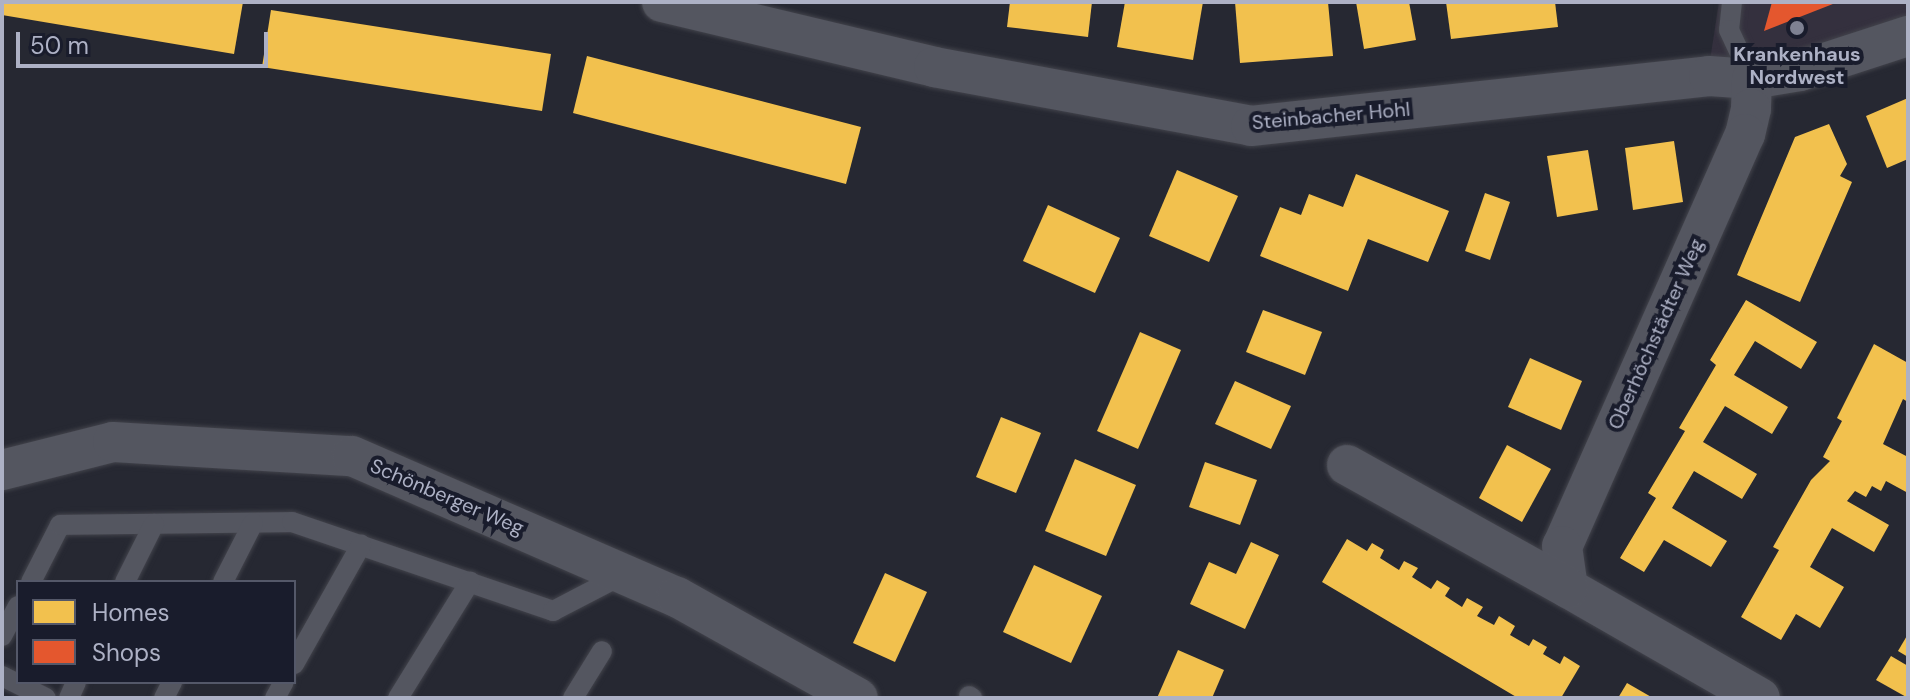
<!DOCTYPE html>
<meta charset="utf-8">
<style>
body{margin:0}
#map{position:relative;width:1910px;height:700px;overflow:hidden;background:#262832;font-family:"DM Sans",sans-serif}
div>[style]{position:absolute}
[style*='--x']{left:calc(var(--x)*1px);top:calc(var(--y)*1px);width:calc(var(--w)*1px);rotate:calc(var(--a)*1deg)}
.medical>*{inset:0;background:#34303e}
.homes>*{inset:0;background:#f2c14e}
.shops>*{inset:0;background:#e4572e}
.roads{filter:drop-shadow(0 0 2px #42434b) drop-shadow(0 0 2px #42434b)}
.lane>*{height:20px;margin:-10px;padding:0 10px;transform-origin:10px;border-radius:10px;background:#545660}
.street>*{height:40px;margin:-20px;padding:0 20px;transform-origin:20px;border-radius:20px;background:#545660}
.dots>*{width:22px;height:22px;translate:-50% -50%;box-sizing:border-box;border:4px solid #191c2c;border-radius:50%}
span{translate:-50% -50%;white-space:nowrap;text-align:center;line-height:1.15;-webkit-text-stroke:8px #191c2c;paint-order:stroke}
.poi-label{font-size:20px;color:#adb1c5;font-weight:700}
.street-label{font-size:20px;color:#adb1c5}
.frame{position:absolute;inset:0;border:4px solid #adb1c5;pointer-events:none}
.legend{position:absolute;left:16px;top:580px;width:280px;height:104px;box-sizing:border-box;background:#191c2c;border:2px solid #545869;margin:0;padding:10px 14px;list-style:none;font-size:24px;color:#adb1c5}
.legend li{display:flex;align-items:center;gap:16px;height:40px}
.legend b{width:40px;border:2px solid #545869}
.scale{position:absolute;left:16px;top:32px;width:252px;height:36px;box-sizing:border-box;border:4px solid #adb1c5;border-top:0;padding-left:10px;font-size:24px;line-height:28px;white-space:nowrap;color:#adb1c5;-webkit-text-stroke:6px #191c2c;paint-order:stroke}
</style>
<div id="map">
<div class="medical">
<div style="clip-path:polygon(1719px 2px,1908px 2px,1908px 18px,1812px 49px,1710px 60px)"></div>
</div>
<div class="homes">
<div style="clip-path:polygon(2px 2px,243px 2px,234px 54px,2px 15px)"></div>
<div style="clip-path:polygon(1010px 2px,1092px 2px,1088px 37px,1007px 27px)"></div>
<div style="clip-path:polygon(1125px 2px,1203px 2px,1193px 60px,1117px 47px)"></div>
<div style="clip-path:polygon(1235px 2px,1328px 2px,1333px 56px,1240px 63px)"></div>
<div style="clip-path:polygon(1356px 2px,1409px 2px,1416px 40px,1364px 49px)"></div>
<div style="clip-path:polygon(1446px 2px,1555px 2px,1558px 27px,1451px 39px)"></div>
<div style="clip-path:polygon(271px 10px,551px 54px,542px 111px,262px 67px)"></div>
<div style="clip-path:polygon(587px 56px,861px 127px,846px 184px,573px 113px)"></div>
<div style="clip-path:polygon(1908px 98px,1908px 159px,1887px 168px,1866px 116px)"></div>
<div style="clip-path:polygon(1829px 124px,1847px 164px,1840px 176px,1852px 182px,1800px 302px,1737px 275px,1795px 137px)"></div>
<div style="clip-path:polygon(1674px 141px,1683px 202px,1633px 210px,1625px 148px)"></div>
<div style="clip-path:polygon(1588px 150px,1598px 210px,1557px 217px,1547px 156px)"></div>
<div style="clip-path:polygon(1177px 170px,1238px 196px,1209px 262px,1149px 236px)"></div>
<div style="clip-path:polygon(1356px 174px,1449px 211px,1428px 262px,1368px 239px,1348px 291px,1260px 256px,1280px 207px,1301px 215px,1309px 194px,1343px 207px)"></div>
<div style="clip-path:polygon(1485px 193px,1510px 202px,1490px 260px,1465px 251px)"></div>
<div style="clip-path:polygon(1048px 205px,1120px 238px,1095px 293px,1023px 261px)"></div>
<div style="clip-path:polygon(1746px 300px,1817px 342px,1801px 369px,1755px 341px,1734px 375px,1788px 407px,1772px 434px,1725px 406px,1703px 442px,1757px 474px,1742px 499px,1694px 471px,1672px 508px,1727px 541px,1711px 567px,1664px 540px,1644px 572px,1620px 558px,1656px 498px,1648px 493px,1685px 431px,1679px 428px,1716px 365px,1710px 360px)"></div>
<div style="clip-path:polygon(1263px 310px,1322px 332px,1305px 375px,1246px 352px)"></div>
<div style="clip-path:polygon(1140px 332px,1181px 350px,1138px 449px,1097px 431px)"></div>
<div style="clip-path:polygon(1874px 344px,1908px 363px,1908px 402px,1903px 399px,1883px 444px,1908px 457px,1908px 493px,1886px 481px,1881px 491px,1872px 486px,1866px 497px,1855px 491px,1847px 501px,1889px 525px,1874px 552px,1832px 528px,1810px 567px,1844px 587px,1820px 628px,1796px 614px,1781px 640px,1741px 617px,1779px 550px,1773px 547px,1811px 480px,1830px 461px,1823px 457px,1842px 421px,1837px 418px)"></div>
<div style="clip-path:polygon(1530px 358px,1582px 381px,1561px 430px,1508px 407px)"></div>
<div style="clip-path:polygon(1235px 381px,1291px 406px,1271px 449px,1215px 424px)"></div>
<div style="clip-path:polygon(1001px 417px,1041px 433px,1016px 493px,976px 477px)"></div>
<div style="clip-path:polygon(1507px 445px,1551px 469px,1522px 522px,1479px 498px)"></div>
<div style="clip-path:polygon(1075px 459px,1136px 485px,1106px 556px,1045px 531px)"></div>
<div style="clip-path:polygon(1205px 462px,1257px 480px,1240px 525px,1189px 507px)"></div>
<div style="clip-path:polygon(1347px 539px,1367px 551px,1372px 543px,1384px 550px,1380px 558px,1399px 570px,1404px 561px,1418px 568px,1412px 577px,1431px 589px,1437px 580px,1450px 588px,1445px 596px,1462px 607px,1467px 598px,1483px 607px,1477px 616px,1494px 625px,1499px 616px,1515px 626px,1510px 635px,1529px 646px,1533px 639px,1547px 647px,1543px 654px,1560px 664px,1564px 656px,1580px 666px,1561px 698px,1518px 698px,1322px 582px)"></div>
<div style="clip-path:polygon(1251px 542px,1279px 555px,1245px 629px,1190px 604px,1209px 562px,1236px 574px)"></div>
<div style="clip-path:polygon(1034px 565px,1102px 596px,1071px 663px,1003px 632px)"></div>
<div style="clip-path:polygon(885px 573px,927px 592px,895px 662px,853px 643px)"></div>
<div style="clip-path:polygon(1908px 634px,1908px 657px,1898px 651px)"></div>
<div style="clip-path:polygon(1178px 650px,1224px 670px,1212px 698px,1157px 698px)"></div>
<div style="clip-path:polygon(1891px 656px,1908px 666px,1908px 698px,1876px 680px)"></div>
<div style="clip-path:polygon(1627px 683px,1653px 698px,1618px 698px)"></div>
</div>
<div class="shops">
<div style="clip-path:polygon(1772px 2px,1838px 2px,1764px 31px)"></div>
</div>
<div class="roads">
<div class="lane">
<div style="--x:1732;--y:2;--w:28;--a:96"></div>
<div style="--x:1729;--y:30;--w:54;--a:64.9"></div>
<div style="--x:31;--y:582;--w:64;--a:-63"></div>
<div style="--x:60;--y:525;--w:232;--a:-0.7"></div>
<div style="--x:292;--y:522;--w:276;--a:18.8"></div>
<div style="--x:553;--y:611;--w:80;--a:-27.5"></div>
<div style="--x:125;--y:582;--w:65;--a:-63.4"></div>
<div style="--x:223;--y:582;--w:66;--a:-63"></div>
<div style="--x:2;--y:636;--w:34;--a:-62"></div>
<div style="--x:294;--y:664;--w:137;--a:-60.6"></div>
<div style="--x:2;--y:676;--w:49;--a:26.6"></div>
<div style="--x:969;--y:696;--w:4;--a:34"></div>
<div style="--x:69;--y:698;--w:17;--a:-66"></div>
<div style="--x:164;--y:698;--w:18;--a:-63"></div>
<div style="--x:275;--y:698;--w:18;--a:-61"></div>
<div style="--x:398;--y:698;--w:137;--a:-58.2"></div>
<div style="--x:573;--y:698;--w:55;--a:-58.3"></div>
</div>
<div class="street">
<div style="--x:662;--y:2;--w:280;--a:13.4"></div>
<div style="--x:934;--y:67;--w:322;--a:10.5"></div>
<div style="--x:1251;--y:126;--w:461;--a:-6.2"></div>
<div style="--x:1709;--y:76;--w:43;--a:4"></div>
<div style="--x:1752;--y:79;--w:49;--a:-9.5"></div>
<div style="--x:1800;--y:71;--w:114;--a:-18"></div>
<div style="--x:1752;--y:79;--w:30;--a:92"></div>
<div style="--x:1751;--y:109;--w:26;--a:103"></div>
<div style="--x:1745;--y:134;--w:451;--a:113.9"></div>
<div style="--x:1562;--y:546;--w:42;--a:81.9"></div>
<div style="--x:1568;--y:588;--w:221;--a:29.8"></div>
<div style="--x:1347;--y:465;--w:253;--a:29.1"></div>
<div style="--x:2;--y:470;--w:114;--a:-14.2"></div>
<div style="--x:113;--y:442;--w:239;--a:3.4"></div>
<div style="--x:352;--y:456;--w:354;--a:23.5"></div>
<div style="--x:677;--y:597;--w:207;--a:29.2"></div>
</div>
</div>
<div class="dots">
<div style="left:1797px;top:28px;background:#7e8192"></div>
</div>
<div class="poi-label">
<span style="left:1797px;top:66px">Krankenhaus<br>Nordwest</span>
</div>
<div class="street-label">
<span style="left:1331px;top:116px;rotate:-5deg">Steinbacher Hohl</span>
<span style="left:1656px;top:334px;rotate:-66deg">Oberhöchstädter Weg</span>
<span style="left:447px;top:497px;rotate:23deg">Schönberger Weg</span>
</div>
<div class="frame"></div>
<ul class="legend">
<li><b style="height:22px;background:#f2c14e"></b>Homes</li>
<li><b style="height:22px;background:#e4572e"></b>Shops</li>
</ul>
<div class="scale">50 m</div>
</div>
